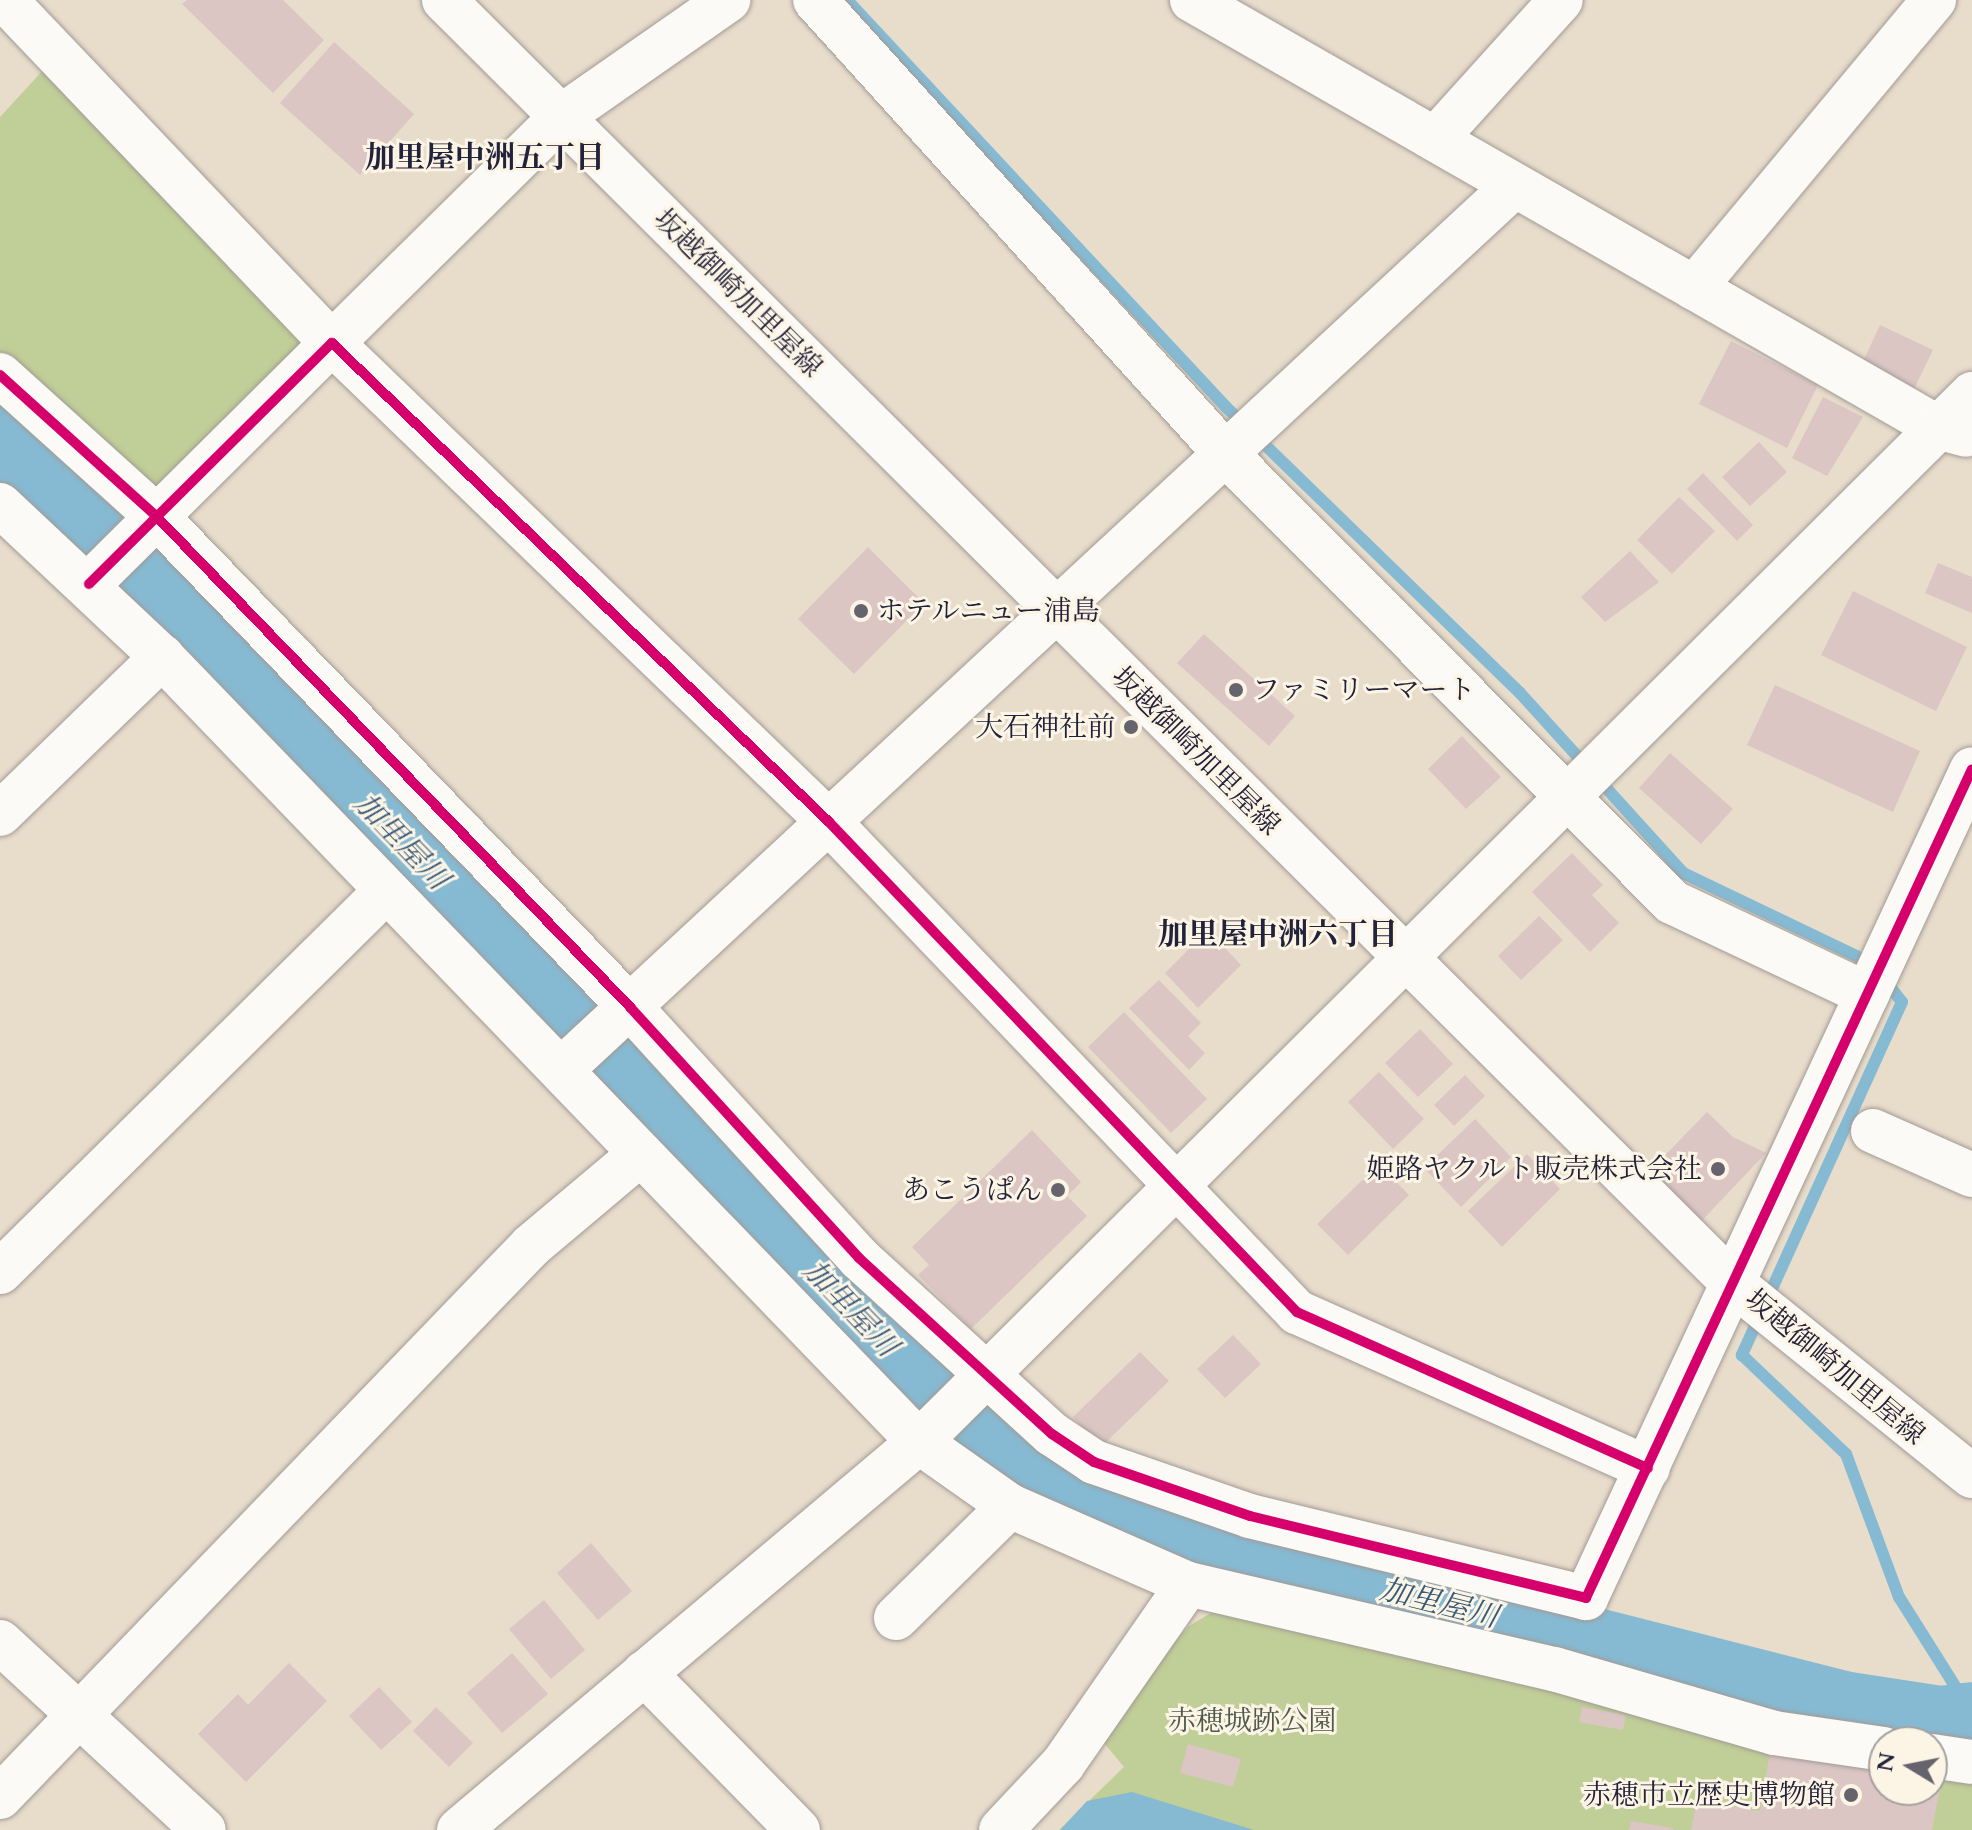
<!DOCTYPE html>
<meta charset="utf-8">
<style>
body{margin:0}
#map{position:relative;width:1972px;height:1830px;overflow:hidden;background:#e8dccb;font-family:Cardo,"Noto Serif JP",serif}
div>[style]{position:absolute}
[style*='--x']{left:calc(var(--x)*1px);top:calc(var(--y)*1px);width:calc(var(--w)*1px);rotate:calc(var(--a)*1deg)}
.green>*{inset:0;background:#c0ce97}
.water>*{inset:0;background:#86bad3}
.stream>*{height:12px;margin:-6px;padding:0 6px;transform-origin:6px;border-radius:6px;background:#86bad3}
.river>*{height:72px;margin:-36px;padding:0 36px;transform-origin:36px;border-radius:36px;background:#86bad3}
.building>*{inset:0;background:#dbc6c4}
.roads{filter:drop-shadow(0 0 2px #a29b95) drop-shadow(0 0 2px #a29b95)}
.minor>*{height:44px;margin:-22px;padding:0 22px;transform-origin:22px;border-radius:22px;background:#fcfaf7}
.major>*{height:44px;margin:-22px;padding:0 22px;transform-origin:22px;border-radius:22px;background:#fcfaf7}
.cycleway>*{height:10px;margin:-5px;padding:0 5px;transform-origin:5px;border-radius:5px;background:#d6006c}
.dots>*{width:22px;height:22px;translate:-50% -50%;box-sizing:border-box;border:4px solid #fcf5e5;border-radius:50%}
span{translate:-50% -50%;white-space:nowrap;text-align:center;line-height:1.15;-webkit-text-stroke:6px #fcf5e5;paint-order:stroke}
.street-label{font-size:28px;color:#22223b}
.poi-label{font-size:28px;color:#22223b}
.left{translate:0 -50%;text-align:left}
.right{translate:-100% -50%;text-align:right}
.park-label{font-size:28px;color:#4e5a4c}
.neighbourhood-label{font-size:30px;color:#22223b;font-weight:700}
.water-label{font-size:30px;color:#395979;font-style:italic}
.north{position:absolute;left:1868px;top:1726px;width:80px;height:80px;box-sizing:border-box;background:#fcf5e5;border:2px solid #a5a1a1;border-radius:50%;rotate:280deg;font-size:22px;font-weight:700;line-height:32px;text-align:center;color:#22223b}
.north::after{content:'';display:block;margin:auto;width:28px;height:36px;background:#67636d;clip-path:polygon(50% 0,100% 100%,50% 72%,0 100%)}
</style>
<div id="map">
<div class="green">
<div style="clip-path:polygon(58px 54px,332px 343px,158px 518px,0 375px,0 117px)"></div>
<div style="clip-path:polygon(1226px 1604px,1884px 1742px,1884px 1790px,1932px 1790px,1932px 1748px,1972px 1755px,1972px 1830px,1059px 1830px,1124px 1767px,1100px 1738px,1142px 1677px,1189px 1626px)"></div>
</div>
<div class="water">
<div style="clip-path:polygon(1132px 1792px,1254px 1830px,1060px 1830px,1087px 1801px)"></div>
</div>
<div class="stream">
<div style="--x:847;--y:0;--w:556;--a:47.04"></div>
<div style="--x:1226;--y:407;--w:410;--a:44.2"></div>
<div style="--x:1520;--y:693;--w:243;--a:47.8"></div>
<div style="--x:1683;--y:873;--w:211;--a:25.6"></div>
<div style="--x:1884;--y:979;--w:29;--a:52"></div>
<div style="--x:1902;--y:1002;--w:388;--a:114.4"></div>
<div style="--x:1742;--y:1355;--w:144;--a:43.6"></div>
<div style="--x:1846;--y:1454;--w:153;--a:69.7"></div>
<div style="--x:1899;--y:1597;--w:137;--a:57.8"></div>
</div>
<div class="river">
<div style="--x:0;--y:435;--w:1302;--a:45.78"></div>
<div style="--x:908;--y:1368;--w:172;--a:38.1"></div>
<div style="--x:1043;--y:1474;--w:136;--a:23.4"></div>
<div style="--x:1168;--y:1528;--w:140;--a:17"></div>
<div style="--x:1302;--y:1569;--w:558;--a:14.31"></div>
<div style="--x:1843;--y:1707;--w:99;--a:8.7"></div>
<div style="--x:1941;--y:1722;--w:31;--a:-7"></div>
</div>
<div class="building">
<div style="clip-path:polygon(187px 0,283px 0,324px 40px,273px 93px,182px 4px)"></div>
<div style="clip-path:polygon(334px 42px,414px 114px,360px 175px,280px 103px)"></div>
<div style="clip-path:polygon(1880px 325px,1933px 350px,1913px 391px,1861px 366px)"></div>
<div style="clip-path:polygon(1731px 341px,1818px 385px,1787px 448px,1699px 404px)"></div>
<div style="clip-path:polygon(1823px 397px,1863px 417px,1827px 476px,1792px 458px)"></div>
<div style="clip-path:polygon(1759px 442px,1787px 472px,1750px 506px,1722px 477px)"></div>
<div style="clip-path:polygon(1703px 473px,1753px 525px,1737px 541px,1687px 489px)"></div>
<div style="clip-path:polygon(1679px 497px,1715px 531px,1672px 574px,1637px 540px)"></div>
<div style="clip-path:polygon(868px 547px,924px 603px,854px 674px,798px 619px)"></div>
<div style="clip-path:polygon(1630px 551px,1659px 582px,1605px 622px,1581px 597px)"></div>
<div style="clip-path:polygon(1938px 563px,1972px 577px,1972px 613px,1925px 593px)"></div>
<div style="clip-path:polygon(1853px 591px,1967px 647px,1936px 711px,1821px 655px)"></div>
<div style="clip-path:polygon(1204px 634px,1295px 716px,1269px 746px,1177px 663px)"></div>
<div style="clip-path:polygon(1775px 685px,1920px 751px,1893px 812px,1747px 745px)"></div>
<div style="clip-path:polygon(1462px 736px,1501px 777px,1466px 809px,1428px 769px)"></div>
<div style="clip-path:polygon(1670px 753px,1733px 809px,1701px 844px,1639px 788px)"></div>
<div style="clip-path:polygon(1572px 853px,1603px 885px,1592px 895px,1619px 923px,1590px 952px,1532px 892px)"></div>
<div style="clip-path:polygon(1539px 916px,1563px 940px,1521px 980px,1498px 956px)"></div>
<div style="clip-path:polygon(1208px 930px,1241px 965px,1198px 1008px,1165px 973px)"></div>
<div style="clip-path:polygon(1159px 980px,1201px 1023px,1188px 1036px,1205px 1053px,1189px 1070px,1129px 1008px)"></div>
<div style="clip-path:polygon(1124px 1012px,1207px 1099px,1171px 1133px,1088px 1047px)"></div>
<div style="clip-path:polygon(1420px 1029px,1453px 1064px,1418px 1097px,1385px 1063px)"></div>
<div style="clip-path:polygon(1379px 1072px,1424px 1119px,1393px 1149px,1348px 1102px)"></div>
<div style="clip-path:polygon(1465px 1075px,1485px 1096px,1454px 1126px,1434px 1105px)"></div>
<div style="clip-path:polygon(1707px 1112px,1733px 1137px,1766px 1153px,1692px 1231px,1640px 1181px)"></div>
<div style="clip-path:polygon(1475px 1119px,1511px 1157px,1461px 1207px,1424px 1168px)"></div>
<div style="clip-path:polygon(1032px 1130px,1081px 1182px,1067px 1196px,1087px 1216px,971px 1329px,918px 1275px,929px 1265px,912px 1247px)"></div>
<div style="clip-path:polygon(1527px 1154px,1560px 1189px,1502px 1247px,1468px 1211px)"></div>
<div style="clip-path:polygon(1379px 1164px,1409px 1195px,1348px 1255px,1317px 1224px)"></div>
<div style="clip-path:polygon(1233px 1335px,1261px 1364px,1225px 1398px,1197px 1369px)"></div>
<div style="clip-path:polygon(1140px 1352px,1169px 1381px,1101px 1447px,1073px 1417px)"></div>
<div style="clip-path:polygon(591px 1543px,632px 1591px,598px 1620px,557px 1573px)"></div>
<div style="clip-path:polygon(544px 1600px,585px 1650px,551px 1679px,509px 1629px)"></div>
<div style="clip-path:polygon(512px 1653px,548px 1694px,502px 1733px,467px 1693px)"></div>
<div style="clip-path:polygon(289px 1663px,327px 1701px,246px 1782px,198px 1734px,238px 1694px,248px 1705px)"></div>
<div style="clip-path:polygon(379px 1687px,412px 1722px,381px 1750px,349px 1716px)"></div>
<div style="clip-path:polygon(436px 1707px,473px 1743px,449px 1767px,413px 1731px)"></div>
<div style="clip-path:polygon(1582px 1707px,1626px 1715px,1623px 1730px,1579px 1722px)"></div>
<div style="clip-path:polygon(1188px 1744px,1241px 1759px,1233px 1787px,1180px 1773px)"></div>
<div style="clip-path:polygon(1770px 1752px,1884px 1773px,1884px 1790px,1932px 1790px,1932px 1782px,1941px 1783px,1932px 1830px,1691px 1830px,1697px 1800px,1760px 1811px)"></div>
<div style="clip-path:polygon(1631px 1821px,1673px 1828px,1673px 1830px,1629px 1830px)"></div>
</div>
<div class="roads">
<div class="minor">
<div style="--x:5;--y:0;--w:474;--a:46.4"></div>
<div style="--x:332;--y:343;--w:323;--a:-44.6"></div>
<div style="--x:562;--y:116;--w:203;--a:-34.9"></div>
<div style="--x:815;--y:0;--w:612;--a:47.85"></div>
<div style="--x:1226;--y:454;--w:632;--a:45.13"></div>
<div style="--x:1672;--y:902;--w:216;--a:25.3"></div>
<div style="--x:1192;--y:0;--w:859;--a:29.82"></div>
<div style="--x:1937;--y:427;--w:30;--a:15"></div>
<div style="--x:1438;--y:136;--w:183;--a:-47.9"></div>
<div style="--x:1694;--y:288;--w:375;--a:-50.2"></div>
<div style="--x:0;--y:375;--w:213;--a:42.1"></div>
<div style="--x:158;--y:518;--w:680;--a:46.01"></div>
<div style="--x:630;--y:1007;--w:340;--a:47.6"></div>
<div style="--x:859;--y:1258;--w:261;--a:42.4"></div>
<div style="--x:1052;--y:1434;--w:50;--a:33.7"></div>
<div style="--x:1094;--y:1462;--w:165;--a:19.1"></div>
<div style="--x:1250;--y:1516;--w:346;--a:13.7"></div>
<div style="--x:1586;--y:1598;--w:914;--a:-65.03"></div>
<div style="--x:0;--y:505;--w:222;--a:43.2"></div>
<div style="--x:162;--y:657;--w:1091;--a:46.04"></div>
<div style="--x:919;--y:1442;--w:111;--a:35.1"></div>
<div style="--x:1010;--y:1506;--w:194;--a:23.7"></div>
<div style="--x:1188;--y:1584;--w:376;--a:13.1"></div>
<div style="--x:1554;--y:1669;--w:229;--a:16.2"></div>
<div style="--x:1774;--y:1733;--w:111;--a:8.3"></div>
<div style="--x:89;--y:584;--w:342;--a:-44.8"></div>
<div style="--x:332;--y:343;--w:690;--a:43.94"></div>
<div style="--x:829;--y:822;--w:678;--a:46.32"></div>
<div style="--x:1297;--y:1312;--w:384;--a:24"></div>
<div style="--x:0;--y:814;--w:226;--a:-44.1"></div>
<div style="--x:562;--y:1069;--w:1298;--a:-42.85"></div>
<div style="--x:1873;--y:1131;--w:108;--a:24"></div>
<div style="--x:0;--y:1272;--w:542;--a:-44.63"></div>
<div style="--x:896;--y:1618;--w:160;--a:-44.5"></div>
<div style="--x:0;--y:1642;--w:277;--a:42.7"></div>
<div style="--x:644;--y:1673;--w:220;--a:45.6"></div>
<div style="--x:1932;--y:1756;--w:40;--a:8.5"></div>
<div style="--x:0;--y:1797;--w:765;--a:-46.06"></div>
<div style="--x:531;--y:1246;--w:140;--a:-40.1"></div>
<div style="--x:459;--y:1830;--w:602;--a:-40.15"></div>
<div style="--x:919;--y:1442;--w:1486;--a:-44.86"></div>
<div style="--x:1001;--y:1830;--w:91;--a:-46.8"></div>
<div style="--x:1063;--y:1764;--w:219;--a:-55.2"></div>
</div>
<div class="major">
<div style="--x:444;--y:0;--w:1822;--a:44.87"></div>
<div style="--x:1735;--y:1285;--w:304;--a:38.9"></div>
</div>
</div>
<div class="cycleway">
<div style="--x:0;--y:375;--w:213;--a:42.1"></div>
<div style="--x:158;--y:518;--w:680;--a:46.01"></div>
<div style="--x:630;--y:1007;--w:340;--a:47.6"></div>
<div style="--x:859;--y:1258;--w:261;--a:42.4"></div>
<div style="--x:1052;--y:1434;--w:50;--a:33.7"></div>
<div style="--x:1094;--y:1462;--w:165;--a:19.1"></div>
<div style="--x:1250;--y:1516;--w:346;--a:13.7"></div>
<div style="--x:1586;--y:1598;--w:914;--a:-65.03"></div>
<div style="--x:89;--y:584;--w:342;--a:-44.8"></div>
<div style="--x:332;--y:343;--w:690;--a:43.94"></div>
<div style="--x:829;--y:822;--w:678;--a:46.32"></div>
<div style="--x:1297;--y:1312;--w:384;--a:24"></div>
</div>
<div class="dots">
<div style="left:861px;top:611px;background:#67636d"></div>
<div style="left:1236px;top:690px;background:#67636d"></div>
<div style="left:1131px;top:727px;background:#67636d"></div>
<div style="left:1718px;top:1169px;background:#67636d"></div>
<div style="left:1058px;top:1190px;background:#67636d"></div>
<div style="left:1851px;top:1795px;background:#67636d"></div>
</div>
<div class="street-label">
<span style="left:738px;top:293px;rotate:45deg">坂越御崎加里屋線</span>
<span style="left:1196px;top:751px;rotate:45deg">坂越御崎加里屋線</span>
<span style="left:1835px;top:1367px;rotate:40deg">坂越御崎加里屋線</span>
</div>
<div class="poi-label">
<span class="left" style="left:877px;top:611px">ホテルニュー浦島</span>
<span class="left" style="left:1252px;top:690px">ファミリーマート</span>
<span class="right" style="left:1115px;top:727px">大石神社前</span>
<span class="right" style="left:1702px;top:1169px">姫路ヤクルト販売株式会社</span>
<span class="right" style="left:1042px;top:1190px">あこうぱん</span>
<span class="right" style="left:1835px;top:1795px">赤穂市立歴史博物館</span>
</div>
<div class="park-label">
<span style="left:1252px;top:1721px">赤穂城跡公園</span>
</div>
<div class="neighbourhood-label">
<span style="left:485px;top:158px">加里屋中洲五丁目</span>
<span style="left:1278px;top:935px">加里屋中洲六丁目</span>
</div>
<div class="water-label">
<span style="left:401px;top:842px;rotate:46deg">加里屋川</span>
<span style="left:850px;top:1309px;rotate:46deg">加里屋川</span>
<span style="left:1439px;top:1604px;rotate:14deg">加里屋川</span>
</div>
<div class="north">N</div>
</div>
